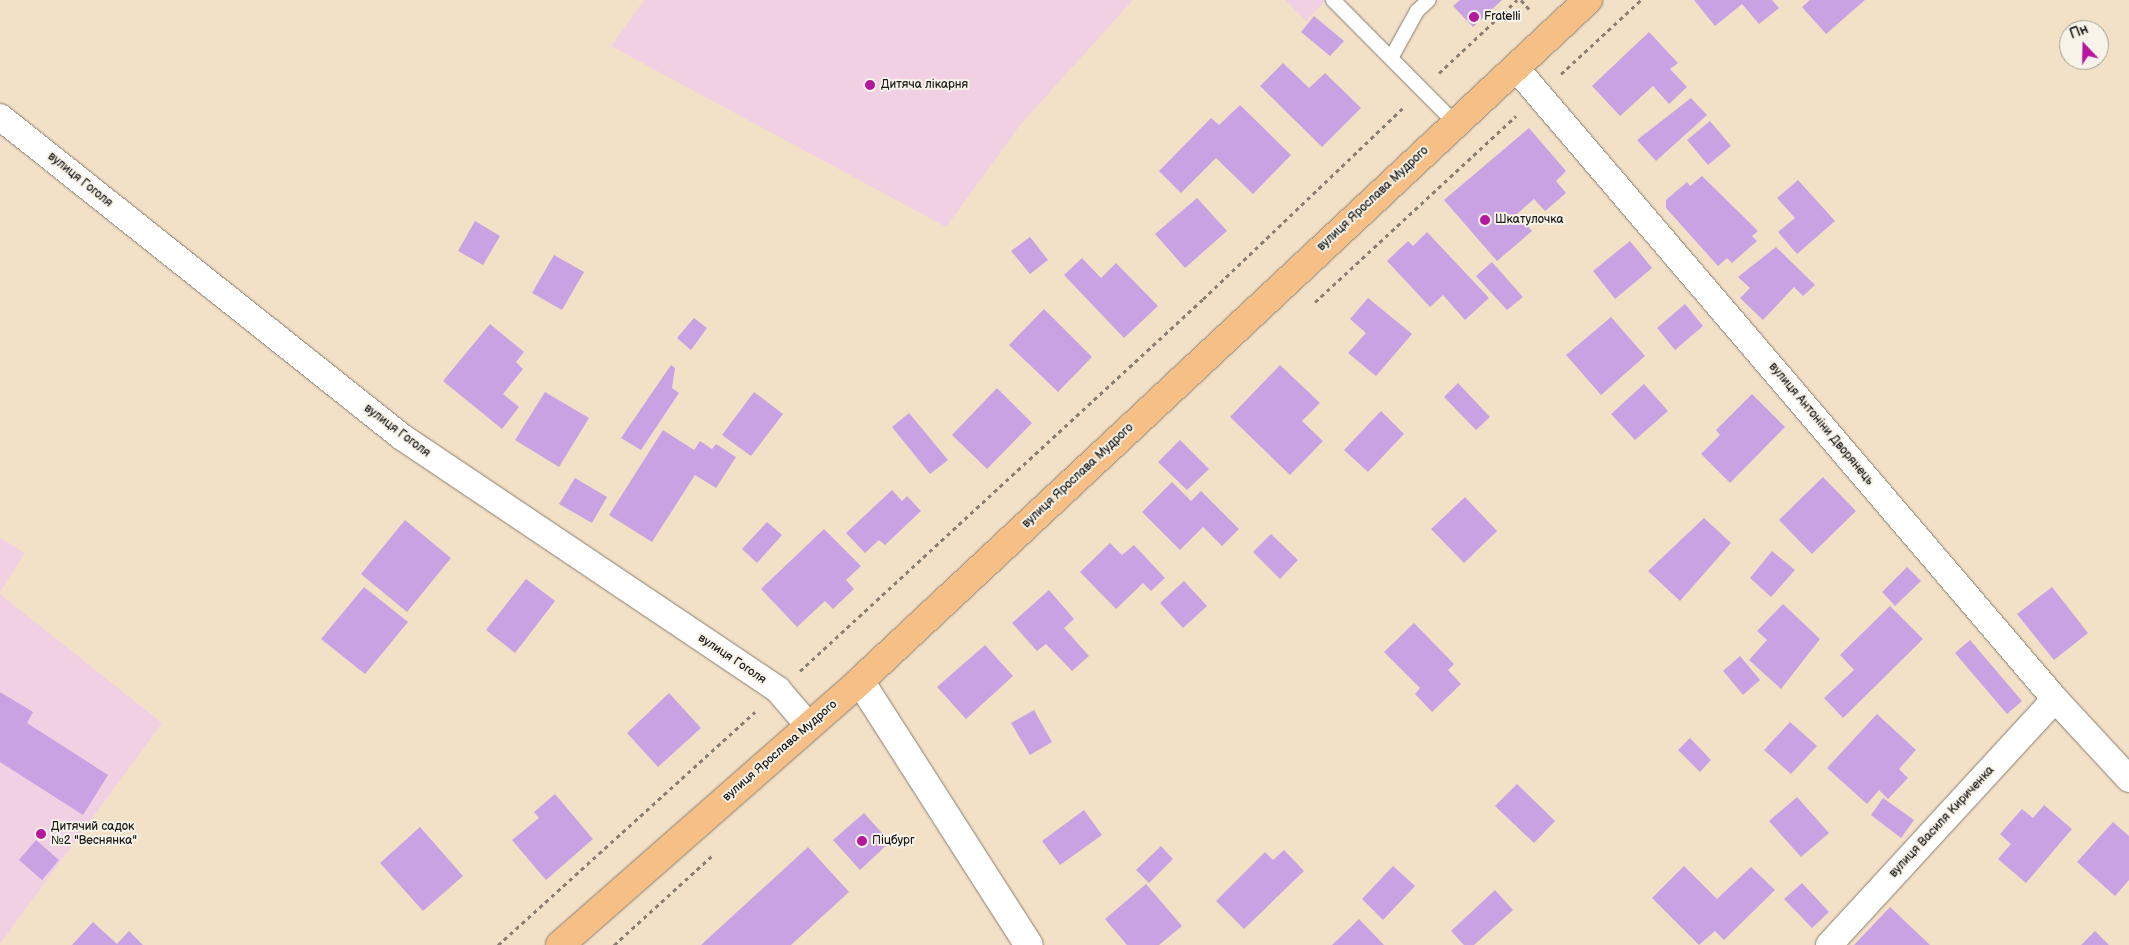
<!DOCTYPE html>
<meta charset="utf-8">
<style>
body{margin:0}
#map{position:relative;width:2129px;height:945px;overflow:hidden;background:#f3e1c7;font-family:"Balsamiq Sans",sans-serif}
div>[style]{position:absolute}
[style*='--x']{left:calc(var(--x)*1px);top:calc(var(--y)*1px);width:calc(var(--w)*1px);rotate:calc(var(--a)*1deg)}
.built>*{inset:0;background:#f1d0e4}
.building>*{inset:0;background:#c9a2e3}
.path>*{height:3px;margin-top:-1.5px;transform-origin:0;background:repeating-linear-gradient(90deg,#887e72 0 4px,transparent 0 8px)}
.roads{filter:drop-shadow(0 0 1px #887e72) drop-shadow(0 0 1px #887e72)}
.service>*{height:14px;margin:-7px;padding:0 7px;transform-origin:7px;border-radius:7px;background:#fff}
.minor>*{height:26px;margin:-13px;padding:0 13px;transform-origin:13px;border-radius:13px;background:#fff}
.tertiary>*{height:28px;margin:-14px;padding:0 14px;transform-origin:14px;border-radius:14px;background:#fff}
.primary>*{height:28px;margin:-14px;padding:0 14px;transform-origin:14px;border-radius:14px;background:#f5bf86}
.dots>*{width:14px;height:14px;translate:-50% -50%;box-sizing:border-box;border:2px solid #f7f3e8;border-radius:50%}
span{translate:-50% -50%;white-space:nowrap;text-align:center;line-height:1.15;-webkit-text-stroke:4px #f7f3e8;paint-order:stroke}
.poi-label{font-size:12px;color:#1c1c1c}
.left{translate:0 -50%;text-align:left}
.street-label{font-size:12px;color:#1c1c1c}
.north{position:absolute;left:2059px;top:20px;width:50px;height:50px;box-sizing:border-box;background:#f7f3e8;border:1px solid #9f9d96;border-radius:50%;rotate:339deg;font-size:14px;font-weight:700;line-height:20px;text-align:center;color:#1c1c1c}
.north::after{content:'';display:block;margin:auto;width:18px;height:22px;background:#b5179e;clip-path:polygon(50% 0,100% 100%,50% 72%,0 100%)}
</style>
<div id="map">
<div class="built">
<div style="clip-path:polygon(644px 0,1133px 0,1021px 124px,946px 227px,611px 46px)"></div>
<div style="clip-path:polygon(1285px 0,1326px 0,1306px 21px)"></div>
<div style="clip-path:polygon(0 538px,25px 553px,0 592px)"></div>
<div style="clip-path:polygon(0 594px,162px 723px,0 944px)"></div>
</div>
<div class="building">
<div style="clip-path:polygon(1460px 0,1502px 0,1473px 27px,1453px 6px)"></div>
<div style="clip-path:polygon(1694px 0,1772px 0,1779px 8px,1759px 24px,1742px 4px,1715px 26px)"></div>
<div style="clip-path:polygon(1810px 0,1865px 0,1826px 34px,1802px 7px)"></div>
<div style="clip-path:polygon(1314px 16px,1344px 41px,1330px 56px,1301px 32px)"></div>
<div style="clip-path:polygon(1649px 32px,1678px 63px,1670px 69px,1687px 87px,1669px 104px,1653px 86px,1620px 116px,1592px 86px)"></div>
<div style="clip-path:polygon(1283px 63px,1309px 88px,1325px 73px,1361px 108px,1322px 147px,1260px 86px)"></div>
<div style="clip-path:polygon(1691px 98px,1707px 115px,1656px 161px,1637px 140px)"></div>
<div style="clip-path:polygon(1240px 105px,1291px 155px,1253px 194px,1216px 158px,1181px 193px,1159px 171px,1211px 118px,1219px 125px)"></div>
<div style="clip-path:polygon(1710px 121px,1731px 146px,1708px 165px,1687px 140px)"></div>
<div style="clip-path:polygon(1529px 128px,1566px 171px,1556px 181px,1566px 193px,1545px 211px,1534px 199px,1517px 214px,1532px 231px,1497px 261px,1444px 200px)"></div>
<div style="clip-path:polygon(1702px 176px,1758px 231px,1752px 236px,1757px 241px,1732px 263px,1727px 258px,1718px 266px,1666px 208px,1666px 200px,1687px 182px,1690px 186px)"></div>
<div style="clip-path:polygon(1798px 180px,1835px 221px,1797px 254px,1778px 232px,1795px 218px,1777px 198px)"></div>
<div style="clip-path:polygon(1197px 198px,1227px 231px,1185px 268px,1155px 234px)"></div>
<div style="clip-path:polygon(475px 221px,500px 236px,483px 265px,458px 251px)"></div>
<div style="clip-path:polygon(1427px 232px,1489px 298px,1465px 320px,1443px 295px,1430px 307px,1387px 261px,1408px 241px,1413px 246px)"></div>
<div style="clip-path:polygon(1030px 237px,1048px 260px,1030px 274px,1011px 251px)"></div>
<div style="clip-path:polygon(1630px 241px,1652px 268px,1615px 299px,1593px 271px)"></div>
<div style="clip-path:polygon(1776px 247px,1815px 285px,1803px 296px,1794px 287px,1763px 320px,1740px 298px,1750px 288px,1738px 277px)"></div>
<div style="clip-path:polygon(554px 255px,584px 272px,562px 310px,532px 293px)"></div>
<div style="clip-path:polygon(1082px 258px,1101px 278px,1116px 263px,1158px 306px,1124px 338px,1064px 275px)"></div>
<div style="clip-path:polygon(1492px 262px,1523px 297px,1507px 310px,1476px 276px)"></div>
<div style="clip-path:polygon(1368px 298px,1412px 334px,1376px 376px,1348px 353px,1366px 333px,1350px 319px)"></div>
<div style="clip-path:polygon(1685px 304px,1703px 326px,1675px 350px,1657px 328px)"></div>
<div style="clip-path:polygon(1044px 309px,1092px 357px,1058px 392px,1009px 345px)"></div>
<div style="clip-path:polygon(1611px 317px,1645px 356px,1601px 395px,1566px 355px)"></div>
<div style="clip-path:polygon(694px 318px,707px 328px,691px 350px,677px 338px)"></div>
<div style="clip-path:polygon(490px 324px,524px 352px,516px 362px,523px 369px,503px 394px,519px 407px,502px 429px,443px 381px)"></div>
<div style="clip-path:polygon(671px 365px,675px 368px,672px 388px,679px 393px,641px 450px,621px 438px)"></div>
<div style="clip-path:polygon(1280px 365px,1320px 403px,1302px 421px,1323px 441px,1290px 475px,1230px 417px)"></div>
<div style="clip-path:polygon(1458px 383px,1490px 417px,1476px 430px,1444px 397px)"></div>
<div style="clip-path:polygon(1644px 384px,1668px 411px,1635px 440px,1611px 414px)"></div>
<div style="clip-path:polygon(997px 388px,1032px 423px,987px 469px,952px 435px)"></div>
<div style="clip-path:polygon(545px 392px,589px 418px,559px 467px,515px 440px)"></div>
<div style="clip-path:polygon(754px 392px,783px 414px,751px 456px,722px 435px)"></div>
<div style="clip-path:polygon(1752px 394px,1785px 427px,1730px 483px,1701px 454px,1720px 435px,1716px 430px)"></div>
<div style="clip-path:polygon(1381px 411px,1404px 434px,1368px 472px,1344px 450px)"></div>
<div style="clip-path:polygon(909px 413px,948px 460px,930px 474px,892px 427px)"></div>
<div style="clip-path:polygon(663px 430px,694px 450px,700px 441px,712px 449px,716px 444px,736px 457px,716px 488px,695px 475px,652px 542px,609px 515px)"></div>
<div style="clip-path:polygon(1180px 440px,1209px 469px,1187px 490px,1158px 462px)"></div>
<div style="clip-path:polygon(1823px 477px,1856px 511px,1812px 554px,1779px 520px)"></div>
<div style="clip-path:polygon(575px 478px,607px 497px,592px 523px,559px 504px)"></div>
<div style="clip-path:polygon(1172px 482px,1191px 501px,1201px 491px,1239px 529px,1222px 546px,1203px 527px,1180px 550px,1142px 512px)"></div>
<div style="clip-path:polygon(892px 490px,902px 501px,907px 496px,921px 511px,885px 545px,879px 540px,865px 553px,846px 533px)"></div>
<div style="clip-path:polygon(1465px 497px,1497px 531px,1464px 563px,1431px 529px)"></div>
<div style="clip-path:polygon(1704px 518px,1731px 543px,1680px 601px,1648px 571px)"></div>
<div style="clip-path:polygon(405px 520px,451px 558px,407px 612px,361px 574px)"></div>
<div style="clip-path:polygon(767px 522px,782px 535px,757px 563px,742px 549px)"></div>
<div style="clip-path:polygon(824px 529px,861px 566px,846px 580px,854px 589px,833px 609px,825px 601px,797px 627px,761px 589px)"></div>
<div style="clip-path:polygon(1271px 534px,1298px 560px,1280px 579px,1253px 552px)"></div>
<div style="clip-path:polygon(1110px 543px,1122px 555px,1134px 545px,1165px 578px,1151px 591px,1143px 583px,1116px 609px,1080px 572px)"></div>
<div style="clip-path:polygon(1772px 551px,1795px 570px,1771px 597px,1750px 578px)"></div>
<div style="clip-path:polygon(1907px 567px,1921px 581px,1895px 606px,1882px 592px)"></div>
<div style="clip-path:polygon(526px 579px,555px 601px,515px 653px,486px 630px)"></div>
<div style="clip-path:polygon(1184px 581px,1207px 606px,1183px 628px,1160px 603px)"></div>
<div style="clip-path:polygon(364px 587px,408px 622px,365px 674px,321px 639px)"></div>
<div style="clip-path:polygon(2052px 587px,2088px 633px,2054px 660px,2017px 614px)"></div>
<div style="clip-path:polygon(1049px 590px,1074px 619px,1064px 628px,1089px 656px,1072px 671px,1046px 644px,1037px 651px,1012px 623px)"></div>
<div style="clip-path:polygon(1783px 604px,1820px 639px,1781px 689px,1749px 660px,1767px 640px,1757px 631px)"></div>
<div style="clip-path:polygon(1890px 606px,1923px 639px,1843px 718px,1824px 698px,1854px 670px,1840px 655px)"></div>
<div style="clip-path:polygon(1414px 623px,1454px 664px,1448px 670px,1461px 684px,1432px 712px,1415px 694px,1420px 688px,1384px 652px)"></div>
<div style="clip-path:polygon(1970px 640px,2022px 701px,2007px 714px,1955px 653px)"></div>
<div style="clip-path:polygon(985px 645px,1013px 676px,966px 719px,937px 687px)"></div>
<div style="clip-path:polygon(1740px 656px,1760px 680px,1743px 695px,1723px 671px)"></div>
<div style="clip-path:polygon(0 692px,33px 712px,27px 723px,108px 775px,83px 815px,0 762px)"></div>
<div style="clip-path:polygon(669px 693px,701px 728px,658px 767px,627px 733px)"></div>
<div style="clip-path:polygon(1034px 710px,1052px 742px,1030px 755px,1011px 723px)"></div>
<div style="clip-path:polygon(1877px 714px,1916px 750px,1899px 769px,1908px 778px,1888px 799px,1879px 790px,1867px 804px,1827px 768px)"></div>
<div style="clip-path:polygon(1790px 722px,1817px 746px,1791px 774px,1764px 750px)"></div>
<div style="clip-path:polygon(1690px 738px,1711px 760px,1700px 772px,1678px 750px)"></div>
<div style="clip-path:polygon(1517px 784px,1555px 821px,1534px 843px,1495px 806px)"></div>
<div style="clip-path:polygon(555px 794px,593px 839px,546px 880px,512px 840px,539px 818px,534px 812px)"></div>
<div style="clip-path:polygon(1797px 797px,1829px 833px,1801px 857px,1769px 821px)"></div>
<div style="clip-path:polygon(1883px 798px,1914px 820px,1901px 838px,1871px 815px)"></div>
<div style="clip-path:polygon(2044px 805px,2072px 829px,2026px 883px,1998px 859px,2011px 844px,2000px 834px,2022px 809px,2033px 818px)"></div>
<div style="clip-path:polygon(1084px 810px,1102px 835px,1060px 865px,1042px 841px)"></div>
<div style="clip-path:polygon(864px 813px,890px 842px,860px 870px,833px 840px)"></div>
<div style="clip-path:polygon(2113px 822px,2129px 836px,2129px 880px,2115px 896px,2077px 862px)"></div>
<div style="clip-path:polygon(420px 827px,463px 876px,423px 911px,380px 863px)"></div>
<div style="clip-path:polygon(36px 840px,59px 860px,42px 880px,19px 860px)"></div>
<div style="clip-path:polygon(1161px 846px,1173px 859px,1149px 883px,1136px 870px)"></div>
<div style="clip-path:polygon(808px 847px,849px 892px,791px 945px,701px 945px)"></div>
<div style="clip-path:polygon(1284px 850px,1304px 871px,1244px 929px,1216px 901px,1265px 852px,1273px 860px)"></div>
<div style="clip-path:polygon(1393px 866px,1415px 886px,1383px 920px,1362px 899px)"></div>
<div style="clip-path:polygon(1684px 866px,1717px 899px,1751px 867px,1775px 890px,1724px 940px,1715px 931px,1699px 945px,1652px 898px)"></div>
<div style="clip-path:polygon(1802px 883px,1829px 912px,1812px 928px,1784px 899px)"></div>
<div style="clip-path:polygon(1146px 884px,1182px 926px,1159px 945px,1127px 945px,1105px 919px)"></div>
<div style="clip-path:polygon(1495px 890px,1513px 910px,1474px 945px,1464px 945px,1451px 931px)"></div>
<div style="clip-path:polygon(1890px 907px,1930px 945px,1854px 945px)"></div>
<div style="clip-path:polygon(1359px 919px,1384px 945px,1332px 945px)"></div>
<div style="clip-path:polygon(93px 922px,117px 944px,129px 931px,143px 945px,72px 945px)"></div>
<div style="clip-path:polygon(2095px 931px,2109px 945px,2081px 945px)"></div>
</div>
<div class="path">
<div style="--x:1521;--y:0;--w:15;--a:48"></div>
<div style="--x:1439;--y:73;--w:107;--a:-43.1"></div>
<div style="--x:1561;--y:74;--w:109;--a:-42.8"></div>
<div style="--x:1315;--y:302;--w:274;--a:-42.8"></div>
<div style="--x:800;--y:671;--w:548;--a:-42.71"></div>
<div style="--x:1203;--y:299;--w:278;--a:-43.7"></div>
<div style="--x:498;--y:945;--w:347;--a:-42.2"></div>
<div style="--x:614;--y:945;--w:135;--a:-42.3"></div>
</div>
<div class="roads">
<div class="service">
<div style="--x:1333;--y:0;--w:173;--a:45.2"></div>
<div style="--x:1391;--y:58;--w:54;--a:-61"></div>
<div style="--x:1417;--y:11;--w:16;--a:-43"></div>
</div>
<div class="minor">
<div style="--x:1515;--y:67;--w:831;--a:49.49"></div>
<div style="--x:2055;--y:699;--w:109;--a:47.2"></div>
<div style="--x:0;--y:117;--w:514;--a:38.52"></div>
<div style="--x:402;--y:437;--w:453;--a:33.9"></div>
<div style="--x:778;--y:690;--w:46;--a:49.4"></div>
<div style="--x:1829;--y:945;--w:334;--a:-47.4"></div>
</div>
<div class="tertiary">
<div style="--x:860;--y:681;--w:313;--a:57.4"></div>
</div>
<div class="primary">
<div style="--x:560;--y:945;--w:400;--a:-41.3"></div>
<div style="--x:860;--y:681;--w:997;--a:-43.09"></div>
</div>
</div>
<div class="dots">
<div style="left:1474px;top:17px;background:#b5179e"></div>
<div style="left:870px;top:85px;background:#b5179e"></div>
<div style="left:1485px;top:220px;background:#b5179e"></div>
<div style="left:41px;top:834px;background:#b5179e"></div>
<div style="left:862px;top:841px;background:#b5179e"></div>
</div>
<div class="poi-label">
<span class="left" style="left:1484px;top:17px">Fratelli</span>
<span class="left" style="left:881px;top:85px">Дитяча лікарня</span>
<span class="left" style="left:1495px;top:220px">Шкатулочка</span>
<span class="left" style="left:51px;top:834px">Дитячий садок<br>№2 "Веснянка"</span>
<span class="left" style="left:872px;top:841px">Піцбург</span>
</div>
<div class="street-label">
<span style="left:80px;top:180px;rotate:39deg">вулиця Гоголя</span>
<span style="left:1373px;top:199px;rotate:-43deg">вулиця Ярослава Мудрого</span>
<span style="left:1821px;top:424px;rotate:50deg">вулиця Антоніни Дворянець</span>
<span style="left:397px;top:431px;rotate:37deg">вулиця Гоголя</span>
<span style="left:1078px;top:476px;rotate:-43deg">вулиця Ярослава Мудрого</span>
<span style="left:732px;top:659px;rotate:34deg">вулиця Гоголя</span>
<span style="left:780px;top:751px;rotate:-41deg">вулиця Ярослава Мудрого</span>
<span style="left:1942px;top:822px;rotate:-47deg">вулиця Василя Кириченка</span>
</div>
<div class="north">Пн</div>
</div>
